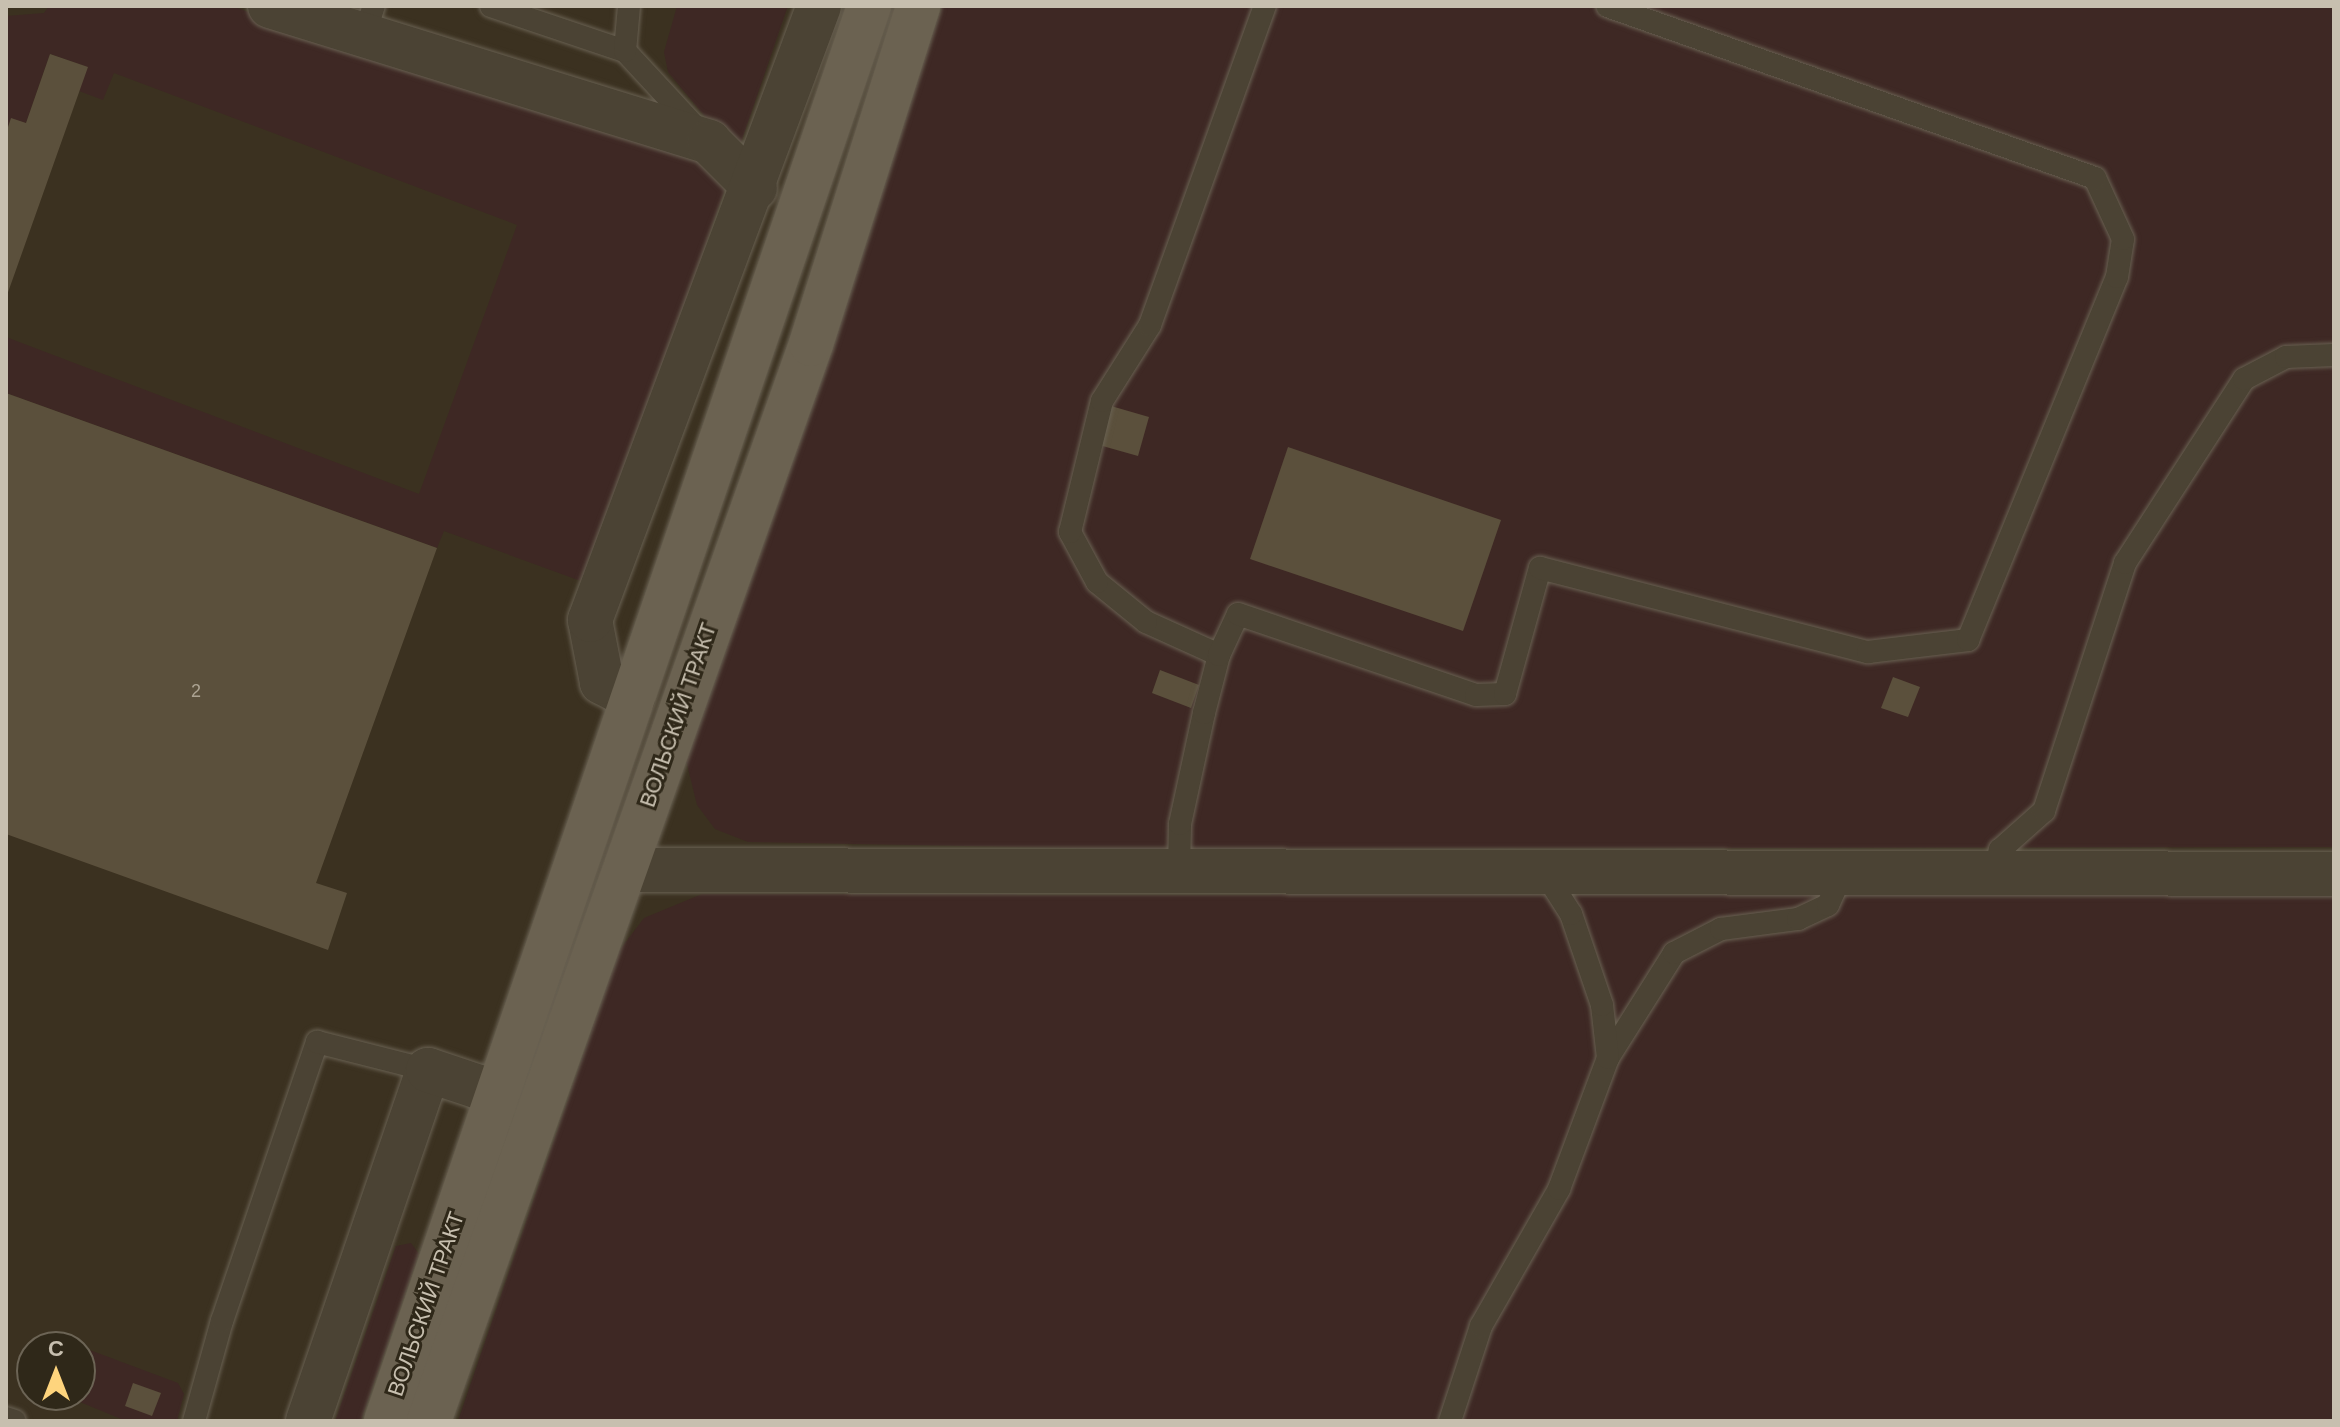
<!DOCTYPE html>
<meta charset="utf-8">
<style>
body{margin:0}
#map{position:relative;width:2340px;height:1427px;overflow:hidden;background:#3b3120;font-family:Arial,sans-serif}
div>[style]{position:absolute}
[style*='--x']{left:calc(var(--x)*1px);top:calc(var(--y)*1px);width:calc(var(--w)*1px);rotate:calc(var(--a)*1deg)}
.green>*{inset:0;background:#3e2824}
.building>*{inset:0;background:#5b503c}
.roads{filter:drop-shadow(0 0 2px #696152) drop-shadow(0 0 2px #696152)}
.service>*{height:22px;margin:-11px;padding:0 11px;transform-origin:11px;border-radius:11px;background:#4b4334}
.minor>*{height:44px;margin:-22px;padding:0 22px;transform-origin:22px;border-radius:22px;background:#4b4334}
.primary>*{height:44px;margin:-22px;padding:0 22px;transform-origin:22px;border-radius:22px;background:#6b6251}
span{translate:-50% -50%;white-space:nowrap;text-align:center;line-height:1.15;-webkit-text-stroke:6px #2f2819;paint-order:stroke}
.number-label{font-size:18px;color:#aca392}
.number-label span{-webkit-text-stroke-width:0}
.street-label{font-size:22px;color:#c7bfaf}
.frame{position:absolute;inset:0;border:8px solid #c7bfaf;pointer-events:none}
.north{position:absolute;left:16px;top:1331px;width:80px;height:80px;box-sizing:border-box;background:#2f2819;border:2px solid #6c6455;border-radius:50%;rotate:0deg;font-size:22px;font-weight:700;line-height:32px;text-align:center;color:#c7bfaf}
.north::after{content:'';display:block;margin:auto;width:28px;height:36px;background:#fed47d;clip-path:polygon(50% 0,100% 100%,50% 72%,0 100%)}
</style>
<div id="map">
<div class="green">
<div style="clip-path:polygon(49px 6px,232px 6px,410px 71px,431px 32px,735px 153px,668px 72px,664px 52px,677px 6px,788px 6px,589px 584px,444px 531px,437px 548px,6px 393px,6px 337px,419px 494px,517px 225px,114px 73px,103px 100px,79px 91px,87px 67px,50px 54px,26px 123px,11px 119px,6px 133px,6px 16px,44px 13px)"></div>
<div style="clip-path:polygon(942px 6px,2334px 6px,2334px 847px,1129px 849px,748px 842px,715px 829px,697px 805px,685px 756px)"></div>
<div style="clip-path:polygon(702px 894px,2334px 895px,2334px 1421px,458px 1421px,618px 952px,644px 918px)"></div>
<div style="clip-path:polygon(411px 1243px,419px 1254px,361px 1421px,335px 1421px,396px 1246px)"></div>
<div style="clip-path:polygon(55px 1337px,178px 1383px,184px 1394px,177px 1421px,126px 1421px,63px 1395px,80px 1395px,80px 1347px,50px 1347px)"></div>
</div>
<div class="building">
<div style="clip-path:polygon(50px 54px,88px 67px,6px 298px,6px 133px,11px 118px,26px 123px)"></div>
<div style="clip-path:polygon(6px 393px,437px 548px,316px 883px,347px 893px,328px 950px,6px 834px)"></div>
<div style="clip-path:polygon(1111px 406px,1149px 417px,1138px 456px,1099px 445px)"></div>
<div style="clip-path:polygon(1288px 447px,1501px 520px,1463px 631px,1250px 559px)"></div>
<div style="clip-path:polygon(1160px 670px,1199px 685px,1191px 708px,1152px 693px)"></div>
<div style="clip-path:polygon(1893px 677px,1920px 687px,1908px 717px,1881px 708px)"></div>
<div style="clip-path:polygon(133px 1383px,161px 1393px,152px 1416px,125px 1406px)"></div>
</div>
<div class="roads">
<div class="service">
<div style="--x:491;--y:6;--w:141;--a:18.6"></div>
<div style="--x:625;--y:51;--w:110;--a:47.2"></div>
<div style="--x:364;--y:36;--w:32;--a:-72"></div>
<div style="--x:625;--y:51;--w:45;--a:-84.9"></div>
<div style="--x:1219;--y:655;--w:80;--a:-155.7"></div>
<div style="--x:1146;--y:622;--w:63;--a:-140.8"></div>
<div style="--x:1097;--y:582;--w:57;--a:-118.4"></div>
<div style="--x:1070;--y:532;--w:135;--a:-76.3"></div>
<div style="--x:1102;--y:401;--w:90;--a:-57.7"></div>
<div style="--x:1150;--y:325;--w:339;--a:-70.2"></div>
<div style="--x:1179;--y:869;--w:45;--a:-88.7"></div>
<div style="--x:1180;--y:824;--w:114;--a:-77.8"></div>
<div style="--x:1204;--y:713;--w:60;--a:-75.5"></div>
<div style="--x:1219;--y:655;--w:45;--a:-65.1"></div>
<div style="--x:1238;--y:614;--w:251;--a:18.8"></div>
<div style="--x:1476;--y:695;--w:29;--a:-2"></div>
<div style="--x:1505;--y:694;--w:131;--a:-74.5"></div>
<div style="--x:1540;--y:568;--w:339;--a:14.4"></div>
<div style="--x:1868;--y:652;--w:101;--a:-6.8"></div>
<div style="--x:1968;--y:640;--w:392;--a:-67.7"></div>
<div style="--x:2117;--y:277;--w:38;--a:-81"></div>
<div style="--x:2123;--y:239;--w:67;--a:-114.7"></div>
<div style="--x:2095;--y:178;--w:517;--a:-160.58"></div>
<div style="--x:1994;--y:875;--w:26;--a:-77"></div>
<div style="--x:2000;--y:850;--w:59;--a:-41.6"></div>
<div style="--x:2044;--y:811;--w:261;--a:-71.9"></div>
<div style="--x:2125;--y:563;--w:219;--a:-57.1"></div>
<div style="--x:2244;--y:379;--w:47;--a:-27.6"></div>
<div style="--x:2286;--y:357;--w:48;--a:-2.4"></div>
<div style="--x:1608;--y:1058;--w:124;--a:-57.8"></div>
<div style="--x:1674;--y:953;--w:53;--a:-27.1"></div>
<div style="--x:1721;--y:929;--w:78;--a:-7.4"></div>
<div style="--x:1798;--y:919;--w:33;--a:-25"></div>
<div style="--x:1828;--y:905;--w:34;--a:-66"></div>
<div style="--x:6;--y:1418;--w:9;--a:18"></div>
<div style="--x:194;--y:1421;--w:104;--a:-74.4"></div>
<div style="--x:222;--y:1321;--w:295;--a:-71.2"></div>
<div style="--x:317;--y:1042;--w:114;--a:14.2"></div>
<div style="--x:1450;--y:1421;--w:100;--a:-71.9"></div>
<div style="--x:1481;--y:1326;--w:158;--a:-60.3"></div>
<div style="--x:1559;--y:1189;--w:140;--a:-69.5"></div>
<div style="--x:1608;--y:1058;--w:53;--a:-96.5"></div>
<div style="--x:1602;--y:1005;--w:96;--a:-108.8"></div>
<div style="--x:1571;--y:914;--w:50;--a:-122.7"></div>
</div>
<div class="minor">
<div style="--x:270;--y:6;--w:460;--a:17.2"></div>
<div style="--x:709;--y:142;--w:65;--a:45"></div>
<div style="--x:633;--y:698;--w:35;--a:-153"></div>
<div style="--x:602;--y:682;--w:63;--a:-101"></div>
<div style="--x:590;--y:620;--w:655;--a:-69.55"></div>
<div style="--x:625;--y:870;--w:1709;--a:0.13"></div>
<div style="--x:308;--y:1421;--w:371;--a:-71.1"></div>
<div style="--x:428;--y:1070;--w:73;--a:18.4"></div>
</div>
<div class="primary">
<div style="--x:386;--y:1421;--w:1495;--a:-71.15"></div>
<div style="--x:429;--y:1421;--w:1143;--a:-70.47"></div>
<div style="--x:811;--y:344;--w:355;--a:-72.4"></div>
</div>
</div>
<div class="number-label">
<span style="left:196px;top:691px">2</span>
</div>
<div class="street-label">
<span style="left:678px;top:715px;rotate:-71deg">ВОЛЬСКИЙ ТРАКТ</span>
<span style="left:426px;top:1304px;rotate:-71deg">ВОЛЬСКИЙ ТРАКТ</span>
</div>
<div class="frame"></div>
<div class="north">С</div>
</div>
